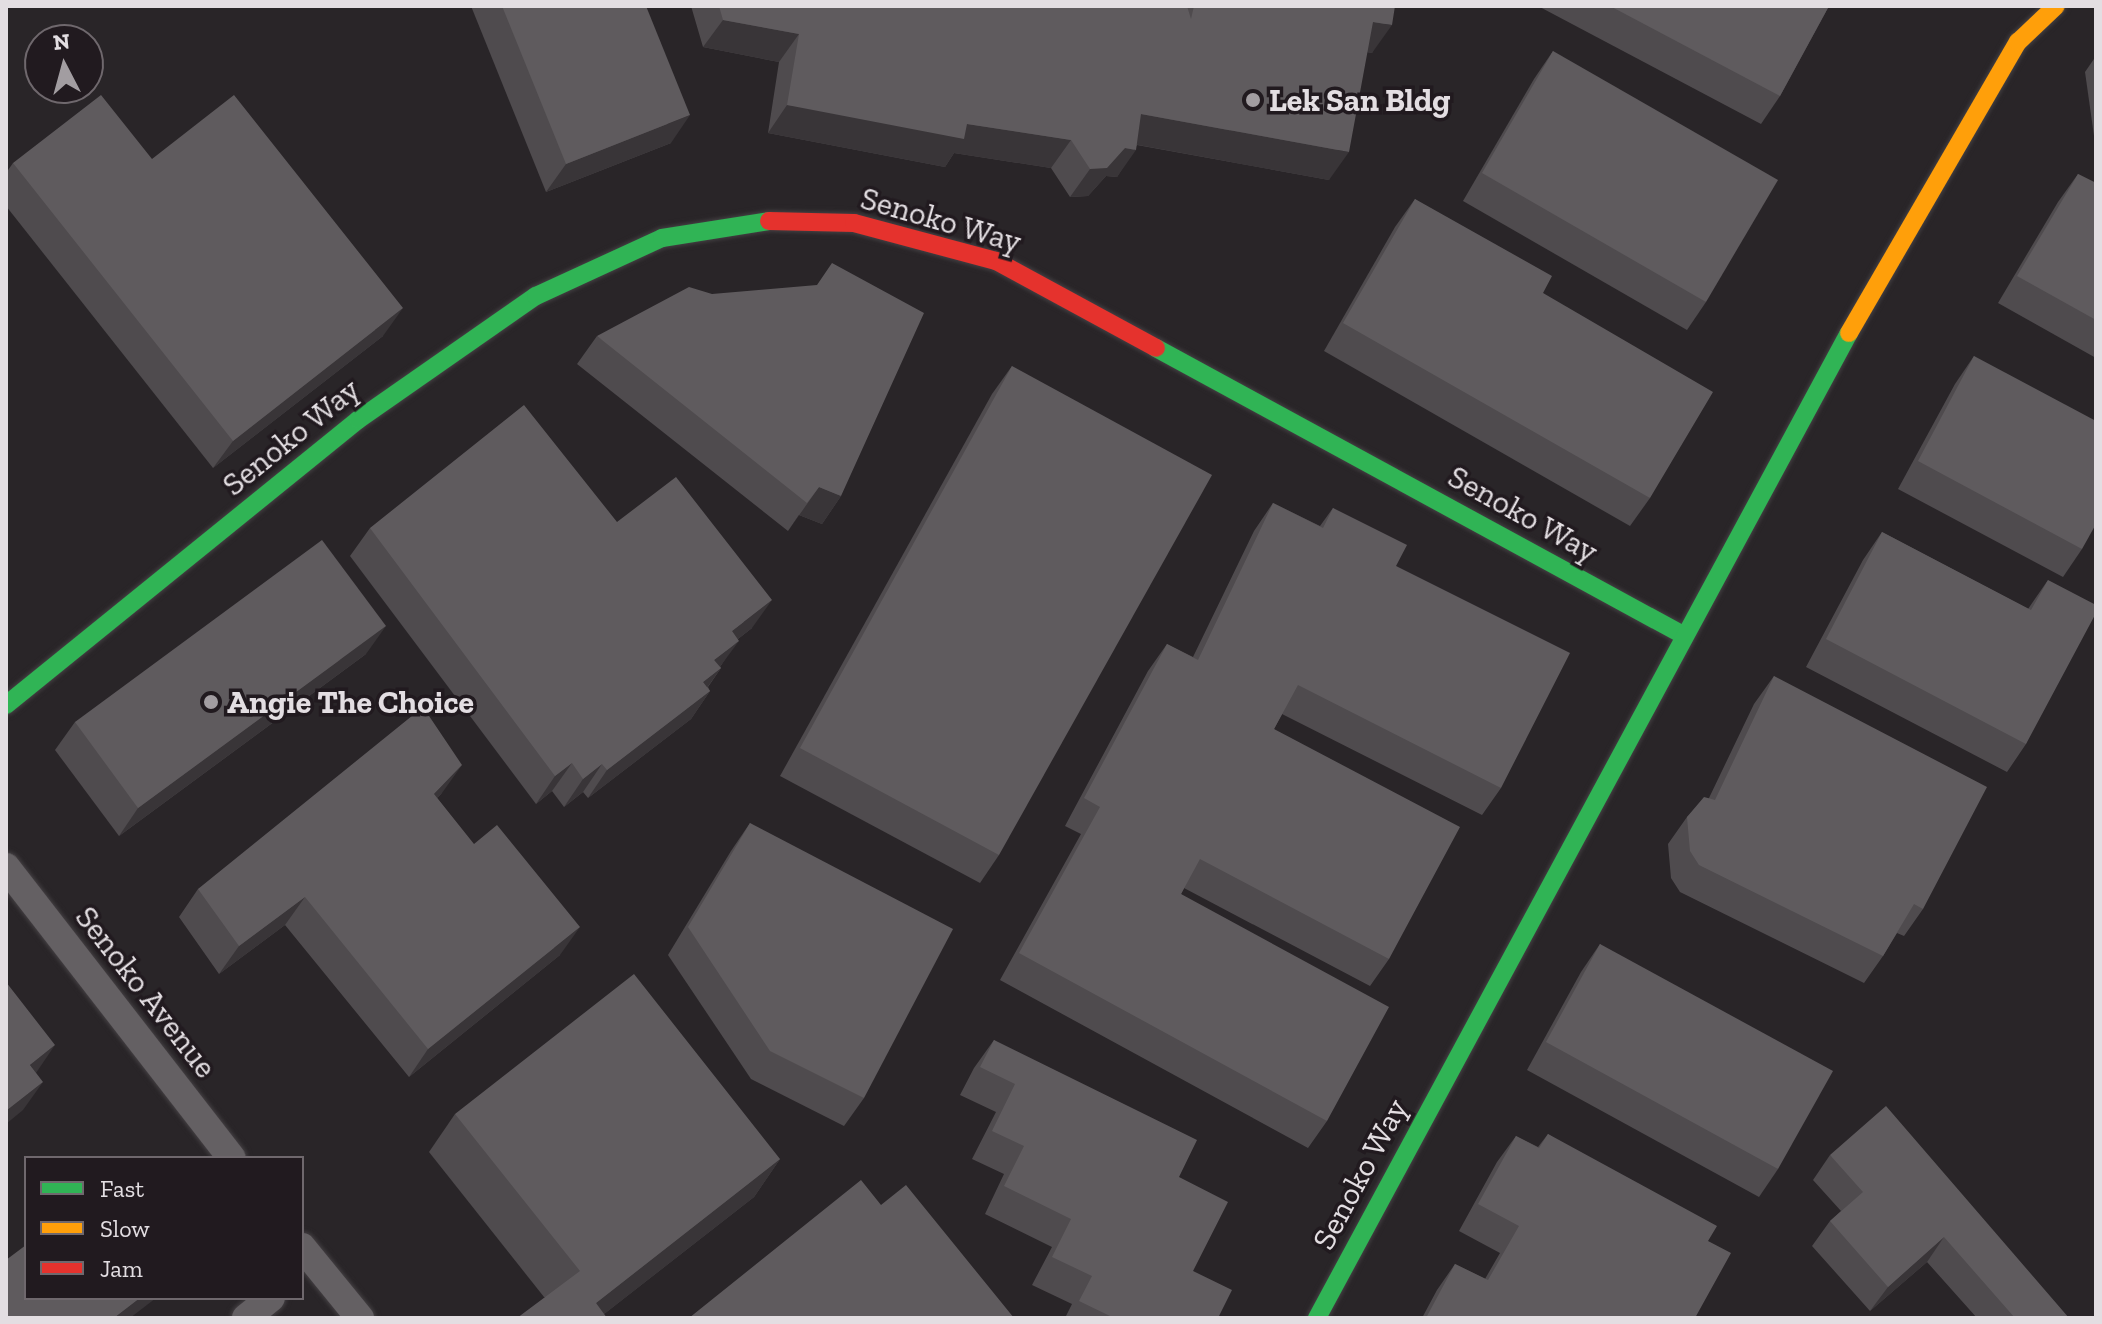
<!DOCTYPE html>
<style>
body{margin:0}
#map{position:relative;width:2102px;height:1324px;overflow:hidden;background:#292528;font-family:"Zilla Slab",serif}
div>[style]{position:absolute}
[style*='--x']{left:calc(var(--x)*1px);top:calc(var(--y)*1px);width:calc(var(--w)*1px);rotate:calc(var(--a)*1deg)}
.roads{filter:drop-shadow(0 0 2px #444043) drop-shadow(0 0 2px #444043)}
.street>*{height:28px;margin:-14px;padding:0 14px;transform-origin:14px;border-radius:14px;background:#646063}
.fast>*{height:18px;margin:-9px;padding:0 9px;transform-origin:9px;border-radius:9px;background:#30b455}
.slow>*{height:18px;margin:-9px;padding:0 9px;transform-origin:9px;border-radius:9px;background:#ff9f0a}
.jam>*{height:18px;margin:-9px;padding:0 9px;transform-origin:9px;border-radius:9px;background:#e5322d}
.wall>*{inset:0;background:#4f4b4e}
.shaded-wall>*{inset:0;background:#393538}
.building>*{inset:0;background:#5f5b5e}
.dots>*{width:22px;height:22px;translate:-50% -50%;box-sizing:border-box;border:4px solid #211a1f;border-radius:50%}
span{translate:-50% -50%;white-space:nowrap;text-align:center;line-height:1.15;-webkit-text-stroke:7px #211a1f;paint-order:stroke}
.poi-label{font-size:32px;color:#e3dee2;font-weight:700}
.left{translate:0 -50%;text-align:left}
.street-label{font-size:32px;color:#e3dee2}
.frame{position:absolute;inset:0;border:8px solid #e3dee2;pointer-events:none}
.legend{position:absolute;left:24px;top:1156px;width:280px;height:144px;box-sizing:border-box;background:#211a1f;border:2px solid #6f686d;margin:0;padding:10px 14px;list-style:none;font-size:24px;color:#e3dee2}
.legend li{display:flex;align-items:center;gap:16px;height:40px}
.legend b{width:40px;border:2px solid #6f686d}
.north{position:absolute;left:24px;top:24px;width:80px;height:80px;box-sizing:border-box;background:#211a1f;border:2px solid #6f686d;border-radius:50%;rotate:354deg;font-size:22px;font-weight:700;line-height:32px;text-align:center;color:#e3dee2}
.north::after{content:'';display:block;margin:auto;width:28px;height:36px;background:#a29da1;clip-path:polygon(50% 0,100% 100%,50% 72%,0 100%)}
</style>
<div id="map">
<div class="roads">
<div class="street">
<div style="--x:6;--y:867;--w:368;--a:52.2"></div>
<div style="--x:302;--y:1247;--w:92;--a:50.8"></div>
<div style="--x:246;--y:1318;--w:32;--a:-39"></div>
</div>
<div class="fast">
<div style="--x:1156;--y:348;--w:600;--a:28.57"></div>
<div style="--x:6;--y:705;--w:453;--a:-39"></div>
<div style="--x:358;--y:420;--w:217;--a:-34.9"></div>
<div style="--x:536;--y:296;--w:139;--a:-24.7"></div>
<div style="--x:662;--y:238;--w:108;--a:-9"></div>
<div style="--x:1317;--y:1318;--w:1119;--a:-61.63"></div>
</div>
<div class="slow">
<div style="--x:1849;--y:333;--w:337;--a:-59.9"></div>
<div style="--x:2018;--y:42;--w:52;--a:-43.5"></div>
</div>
<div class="jam">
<div style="--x:769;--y:221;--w:85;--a:1.3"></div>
<div style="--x:854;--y:223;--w:147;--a:15"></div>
<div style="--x:996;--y:261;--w:182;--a:28.5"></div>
</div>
</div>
<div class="wall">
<div style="clip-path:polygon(471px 6px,646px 6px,671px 143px,546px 192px)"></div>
<div style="clip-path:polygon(691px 6px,1395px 6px,1372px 53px,1367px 52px,1329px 180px,1137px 145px,1117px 177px,1106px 176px,1088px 196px,1070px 197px,1051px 168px,954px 153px,945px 167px,768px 133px,779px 62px,703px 47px)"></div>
<div style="clip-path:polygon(1538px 6px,1829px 6px,1780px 96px,1761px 124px)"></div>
<div style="clip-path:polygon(1553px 51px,1706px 302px,1687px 330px,1463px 201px,1534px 79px)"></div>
<div style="clip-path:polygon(2096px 56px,2096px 150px,2085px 72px)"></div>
<div style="clip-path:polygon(152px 159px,383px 336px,213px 468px,6px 206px,6px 173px,13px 163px)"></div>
<div style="clip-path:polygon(2078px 174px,2096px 183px,2096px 358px,1998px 303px,2058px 202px)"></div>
<div style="clip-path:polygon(1415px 199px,1543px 293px,1650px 498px,1630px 526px,1324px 351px,1395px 227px)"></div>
<div style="clip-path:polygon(597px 336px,841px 496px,822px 524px,799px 515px,788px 531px,577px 364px)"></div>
<div style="clip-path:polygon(1974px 356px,2082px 549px,2063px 577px,1898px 489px,1955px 384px)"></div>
<div style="clip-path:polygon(1012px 366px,999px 855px,980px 883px,780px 776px,992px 394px)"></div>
<div style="clip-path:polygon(1273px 503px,1320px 526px,1333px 508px,1396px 566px,1501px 788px,1482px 815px,1282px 714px,1274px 729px,1389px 959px,1370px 986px,1184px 888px,1181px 894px,1327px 1121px,1308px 1148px,1000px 980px,1081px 834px,1065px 826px,1148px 671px,1167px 644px,1193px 657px,1254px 531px)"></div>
<div style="clip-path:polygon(617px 522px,752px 628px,738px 639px,720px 667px,721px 668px,708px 687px,710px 691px,691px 719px,588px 798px,583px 792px,564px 807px,552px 791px,536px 804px,350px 556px,370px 528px)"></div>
<div style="clip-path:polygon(1882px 532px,2028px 609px,2048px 580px,2026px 744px,2007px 772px,1806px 667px,1863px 560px)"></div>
<div style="clip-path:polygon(366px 654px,119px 836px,55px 750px,75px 722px)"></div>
<div style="clip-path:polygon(1774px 676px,1923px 909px,1904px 936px,1897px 933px,1883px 956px,1864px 983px,1680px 892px,1671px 878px,1668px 844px,1687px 817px,1709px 798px,1754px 704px)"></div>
<div style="clip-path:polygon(442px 793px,437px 798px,560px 955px,409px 1077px,285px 925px,219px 974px,179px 917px,198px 889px)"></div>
<div style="clip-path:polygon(750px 823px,864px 1098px,844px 1126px,751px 1079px,668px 955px,731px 851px)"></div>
<div style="clip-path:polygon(1600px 944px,1778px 1169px,1759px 1197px,1527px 1070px,1581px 972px)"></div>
<div style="clip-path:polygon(994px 1040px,1179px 1177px,1193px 1271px,1218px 1318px,1065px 1318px,1072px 1304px,1032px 1285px,1052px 1247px,985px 1214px,1004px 1174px,972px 1159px,996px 1112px,960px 1095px,974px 1068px)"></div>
<div style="clip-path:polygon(455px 1114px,780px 1159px,754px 1197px,604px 1314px,544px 1297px,429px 1152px)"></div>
<div style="clip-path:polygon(1548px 1134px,1708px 1241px,1695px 1318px,1422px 1318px,1437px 1290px,1455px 1264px,1485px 1279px,1500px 1253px,1459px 1231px,1497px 1162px,1516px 1136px,1538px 1147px)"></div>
<div style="clip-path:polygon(1830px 1155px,2069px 1318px,1977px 1318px,1927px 1262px,1870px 1311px,1812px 1246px,1830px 1221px,1841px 1211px,1813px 1180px)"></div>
</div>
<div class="shaded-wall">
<div style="clip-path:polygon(723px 20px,799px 34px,779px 62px,703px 47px)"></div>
<div style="clip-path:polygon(1373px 22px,1392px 25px,1372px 53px,1353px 50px)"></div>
<div style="clip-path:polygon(787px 105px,967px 124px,1071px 140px,1051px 168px,954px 153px,945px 167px,768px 133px)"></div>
<div style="clip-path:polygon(1141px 114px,1349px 152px,1329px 180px,1122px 142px)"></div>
<div style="clip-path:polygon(690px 115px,671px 143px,546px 192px,566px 164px)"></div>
<div style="clip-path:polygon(1125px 148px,1136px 150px,1117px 177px,1106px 176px,1088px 196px,1070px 197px,1090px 169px)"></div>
<div style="clip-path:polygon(403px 308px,383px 336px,213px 468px,233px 441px)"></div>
<div style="clip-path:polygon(819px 487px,841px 496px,822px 524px,799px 515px,788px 531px)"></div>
<div style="clip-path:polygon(772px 600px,752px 628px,712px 659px,732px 631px)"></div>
<div style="clip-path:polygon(386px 626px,366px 654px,119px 836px,138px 808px)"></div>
<div style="clip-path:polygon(739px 641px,719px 668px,714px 660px)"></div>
<div style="clip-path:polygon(721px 668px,701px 696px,703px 682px)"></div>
<div style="clip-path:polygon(710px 691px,691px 719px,588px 798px,607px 770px)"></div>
<div style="clip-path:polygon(572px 763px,552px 791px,536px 804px,555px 776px)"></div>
<div style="clip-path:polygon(602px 764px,583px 792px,564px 807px,583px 779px)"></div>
<div style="clip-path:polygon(462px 765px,442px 793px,415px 822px,434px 794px)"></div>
<div style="clip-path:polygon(305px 897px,285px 925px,219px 974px,239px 946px)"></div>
<div style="clip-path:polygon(580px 927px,560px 955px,409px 1077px,428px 1049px)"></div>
<div style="clip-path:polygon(55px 1045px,36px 1073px,30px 1065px)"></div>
<div style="clip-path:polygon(43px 1082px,23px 1110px,6px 1124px,6px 1111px)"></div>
<div style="clip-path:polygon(780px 1159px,754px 1197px,599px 1318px,596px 1303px)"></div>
<div style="clip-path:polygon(1944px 1237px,1927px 1262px,1870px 1311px,1888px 1287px)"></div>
<div style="clip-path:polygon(140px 1298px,156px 1298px,130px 1318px,114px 1318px)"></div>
</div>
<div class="building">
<div style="clip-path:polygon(502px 6px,646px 6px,690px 115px,566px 164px)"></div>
<div style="clip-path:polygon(719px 6px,1187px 6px,1191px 19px,1194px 6px,1395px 6px,1392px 25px,1373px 22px,1349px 152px,1141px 114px,1136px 150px,1125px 148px,1107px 168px,1090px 169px,1071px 140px,967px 124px,964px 139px,787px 105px,799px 34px,723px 20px)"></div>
<div style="clip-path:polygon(1610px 6px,1829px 6px,1780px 96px)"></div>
<div style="clip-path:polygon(1553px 51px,1778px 180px,1706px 302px,1482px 173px)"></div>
<div style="clip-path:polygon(101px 95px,152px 159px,234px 95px,403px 308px,233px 441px,13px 163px)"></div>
<div style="clip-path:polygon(2078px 174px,2096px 183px,2096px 320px,2017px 276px)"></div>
<div style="clip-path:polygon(1415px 199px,1552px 276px,1543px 293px,1713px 392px,1650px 498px,1343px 323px)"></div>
<div style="clip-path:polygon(832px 263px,924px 313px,841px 496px,819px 487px,807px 503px,597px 336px,689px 287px,712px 294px,817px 285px)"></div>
<div style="clip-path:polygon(1974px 356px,2096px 421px,2096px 524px,2082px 549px,1918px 461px)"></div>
<div style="clip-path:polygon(1012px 366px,1212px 475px,999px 855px,800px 748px)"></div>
<div style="clip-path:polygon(524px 405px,617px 522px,676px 477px,772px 600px,732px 631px,739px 641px,714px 660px,721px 668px,703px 682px,710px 691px,607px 770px,602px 764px,583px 779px,572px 763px,555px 776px,370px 528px)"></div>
<div style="clip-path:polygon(1273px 503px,1323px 528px,1333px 508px,1407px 545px,1396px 566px,1570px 653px,1501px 788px,1298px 685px,1274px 729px,1460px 827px,1389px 959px,1200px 859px,1181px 894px,1389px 1007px,1327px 1121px,1019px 953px,1100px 807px,1084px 798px,1167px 644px,1198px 660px)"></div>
<div style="clip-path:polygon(1882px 532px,2031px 610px,2048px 580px,2096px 605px,2096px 613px,2026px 744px,1826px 639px)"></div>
<div style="clip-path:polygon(322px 540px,386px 626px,138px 808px,75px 722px)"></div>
<div style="clip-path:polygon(1774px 676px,1987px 787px,1923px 909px,1914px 904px,1883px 956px,1699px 865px,1690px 851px,1687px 817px,1704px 797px,1715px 800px)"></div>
<div style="clip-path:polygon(423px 707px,462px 765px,434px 794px,474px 844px,497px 825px,580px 927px,428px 1049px,305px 897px,239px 946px,198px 889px)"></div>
<div style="clip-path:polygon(750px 823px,953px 929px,864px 1098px,770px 1051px,688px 927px)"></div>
<div style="clip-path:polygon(1600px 944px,1833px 1071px,1778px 1169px,1546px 1042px)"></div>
<div style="clip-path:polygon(634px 974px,780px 1159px,596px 1303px,607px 1318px,517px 1318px,580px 1271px,455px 1114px)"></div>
<div style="clip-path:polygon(6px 982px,55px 1045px,30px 1065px,43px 1082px,6px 1111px)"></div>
<div style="clip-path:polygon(994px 1040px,1197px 1140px,1179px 1177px,1228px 1202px,1193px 1271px,1232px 1290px,1218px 1318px,1109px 1318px,1110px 1316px,1079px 1301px,1092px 1276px,1052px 1257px,1071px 1219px,1004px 1186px,1024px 1146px,992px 1131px,1015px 1084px,980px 1067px)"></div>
<div style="clip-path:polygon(1886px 1106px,2069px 1318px,2015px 1318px,1944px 1237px,1888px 1287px,1830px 1221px,1863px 1192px,1830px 1155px)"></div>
<div style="clip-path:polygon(1548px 1134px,1717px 1226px,1708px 1241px,1731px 1253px,1695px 1318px,1426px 1318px,1455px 1264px,1488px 1280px,1519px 1226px,1478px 1204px,1516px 1136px,1539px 1148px)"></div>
<div style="clip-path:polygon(861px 1180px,881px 1205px,906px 1185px,1014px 1318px,689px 1318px)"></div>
<div style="clip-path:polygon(26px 1245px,26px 1298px,140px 1298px,114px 1318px,6px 1318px,6px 1260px)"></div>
</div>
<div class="dots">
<div style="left:1253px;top:100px;background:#a29da1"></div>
<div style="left:211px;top:702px;background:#a29da1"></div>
</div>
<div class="poi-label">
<span class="left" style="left:1269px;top:100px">Lek San Bldg</span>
<span class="left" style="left:227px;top:702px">Angie The Choice</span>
</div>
<div class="street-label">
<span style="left:941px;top:220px;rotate:16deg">Senoko Way</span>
<span style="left:291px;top:437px;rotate:-39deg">Senoko Way</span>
<span style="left:1523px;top:514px;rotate:29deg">Senoko Way</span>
<span style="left:146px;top:992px;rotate:52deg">Senoko Avenue</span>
<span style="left:1360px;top:1174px;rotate:-62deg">Senoko Way</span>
</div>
<div class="frame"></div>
<ul class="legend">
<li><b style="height:10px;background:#30b455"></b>Fast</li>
<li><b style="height:10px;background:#ff9f0a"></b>Slow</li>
<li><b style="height:10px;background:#e5322d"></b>Jam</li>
</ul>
<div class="north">N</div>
</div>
